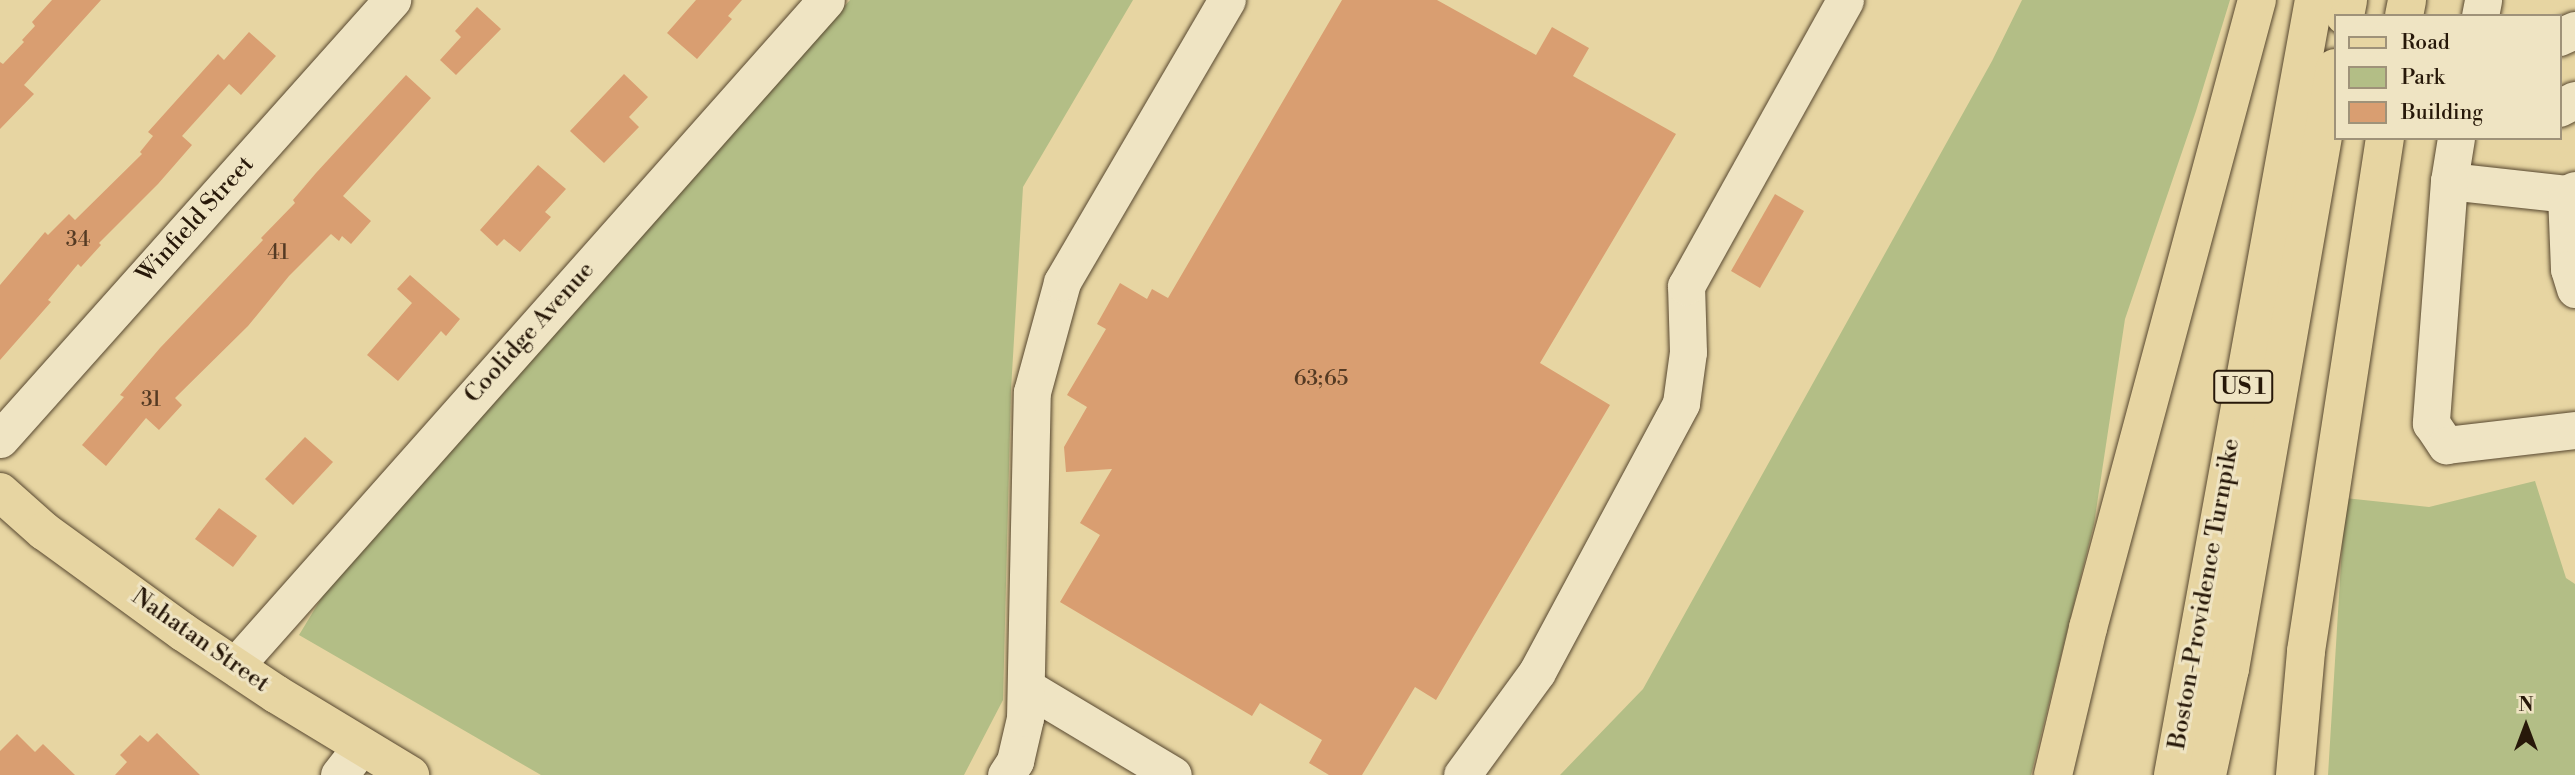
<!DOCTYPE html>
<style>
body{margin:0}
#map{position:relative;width:2575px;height:775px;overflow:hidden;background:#e7d5a2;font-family:"Libre Bodoni",serif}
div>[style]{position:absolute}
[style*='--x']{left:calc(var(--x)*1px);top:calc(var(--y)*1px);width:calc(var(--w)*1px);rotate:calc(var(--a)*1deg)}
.green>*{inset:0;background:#b3be86}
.building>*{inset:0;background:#d99e71}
.roads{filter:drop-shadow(0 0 2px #57472f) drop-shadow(0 0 2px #57472f)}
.minor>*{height:37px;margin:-18.5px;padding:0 18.5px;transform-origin:18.5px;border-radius:18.5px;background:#efe4c3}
.major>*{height:38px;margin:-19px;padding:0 19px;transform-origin:19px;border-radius:19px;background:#e7d5a2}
span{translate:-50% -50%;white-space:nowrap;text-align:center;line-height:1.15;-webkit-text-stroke:6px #efe4c3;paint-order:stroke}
.number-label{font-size:21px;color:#543a23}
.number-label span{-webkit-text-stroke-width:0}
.shield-label span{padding:2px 5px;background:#efe4c3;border:2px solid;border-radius:5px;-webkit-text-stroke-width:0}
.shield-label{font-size:23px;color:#271809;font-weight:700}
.street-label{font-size:24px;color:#271809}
.legend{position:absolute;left:2334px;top:14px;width:228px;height:126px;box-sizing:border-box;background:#efe4c3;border:2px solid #9f9279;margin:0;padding:9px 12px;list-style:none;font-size:21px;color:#271809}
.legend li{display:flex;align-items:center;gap:14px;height:35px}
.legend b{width:35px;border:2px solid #9f9279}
.north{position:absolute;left:2491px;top:691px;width:70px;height:70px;-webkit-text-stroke:5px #efe4c3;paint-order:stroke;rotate:0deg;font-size:19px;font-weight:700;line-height:28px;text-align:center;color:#271809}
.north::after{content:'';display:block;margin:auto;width:24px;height:32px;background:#271809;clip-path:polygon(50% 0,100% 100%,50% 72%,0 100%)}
</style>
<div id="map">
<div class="green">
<div style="clip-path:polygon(850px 0,1133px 0,1023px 187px,1011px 390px,1003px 700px,964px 775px,541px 775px,299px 635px,325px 592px)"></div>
<div style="clip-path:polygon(2022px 0,2230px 0,2196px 111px,2125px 319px,2094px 524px,2031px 775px,1560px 775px,1643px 689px,1992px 61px)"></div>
<div style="clip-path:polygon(2535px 481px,2566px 578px,2575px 584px,2575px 775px,2328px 775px,2345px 498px,2429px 507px)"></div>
</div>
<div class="building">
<div style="clip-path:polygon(52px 0,101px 0,24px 85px,34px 94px,0 129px,0 62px,3px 64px,24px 42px,22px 40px,35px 26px,32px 22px)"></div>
<div style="clip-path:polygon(696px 0,742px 0,728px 16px,732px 19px,697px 59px,667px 33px)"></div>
<div style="clip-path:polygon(1342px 0,1437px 0,1536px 55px,1552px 27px,1589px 48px,1573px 76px,1676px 134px,1540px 363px,1610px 405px,1436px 700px,1415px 687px,1362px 775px,1329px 775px,1309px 763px,1322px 740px,1260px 703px,1252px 716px,1060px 602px,1100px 535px,1080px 523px,1112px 469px,1066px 472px,1064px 447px,1087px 407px,1067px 395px,1106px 329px,1097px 324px,1120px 283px,1147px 299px,1152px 289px,1168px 298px)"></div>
<div style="clip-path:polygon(477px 7px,501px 29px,456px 75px,440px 60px,461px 37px,455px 31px)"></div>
<div style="clip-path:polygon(249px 32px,276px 56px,241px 95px,229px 84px,182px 136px,192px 145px,158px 184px,99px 243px,101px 245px,81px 267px,78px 264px,48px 300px,51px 302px,0 360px,0 285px,45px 232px,48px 235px,69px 214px,75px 220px,142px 154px,140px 152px,153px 136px,148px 132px,218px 54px,224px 60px)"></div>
<div style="clip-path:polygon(624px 74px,648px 97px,629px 117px,639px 127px,604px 163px,570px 131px)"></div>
<div style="clip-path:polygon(406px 75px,431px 98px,343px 196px,371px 221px,351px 244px,342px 236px,339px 241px,331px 234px,289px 276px,248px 326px,175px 398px,182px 405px,159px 430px,146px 418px,106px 466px,82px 445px,124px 397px,120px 395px,160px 348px,263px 240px,261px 238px,295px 203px,293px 200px,316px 173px)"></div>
<div style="clip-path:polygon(538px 165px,566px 189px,545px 212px,551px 217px,520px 252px,504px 239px,497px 246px,480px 230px)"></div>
<div style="clip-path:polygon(1775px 194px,1804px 211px,1760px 288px,1731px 271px)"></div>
<div style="clip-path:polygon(410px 275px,460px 319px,446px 336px,441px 331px,398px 381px,367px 355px,412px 303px,397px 289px)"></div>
<div style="clip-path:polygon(305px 437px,333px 462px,293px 505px,265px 479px)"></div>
<div style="clip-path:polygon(219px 508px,257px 536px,233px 567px,195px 539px)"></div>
<div style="clip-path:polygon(157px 733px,200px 775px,115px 775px,127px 762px,120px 755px,140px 735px,148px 742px)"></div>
<div style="clip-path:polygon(17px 734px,35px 752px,43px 744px,75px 775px,0 775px,0 751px)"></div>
</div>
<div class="roads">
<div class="minor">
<div style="--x:2480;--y:16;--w:16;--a:-79"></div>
<div style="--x:2559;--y:37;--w:17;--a:-24"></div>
<div style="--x:2559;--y:108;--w:18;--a:-27"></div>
<div style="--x:2456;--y:138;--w:44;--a:99.2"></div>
<div style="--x:2449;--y:181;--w:118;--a:6.3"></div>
<div style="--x:2566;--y:194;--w:10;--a:-24"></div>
<div style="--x:2449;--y:181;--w:243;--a:94.3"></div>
<div style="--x:2431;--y:423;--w:27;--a:56"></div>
<div style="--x:2446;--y:445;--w:130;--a:-6.6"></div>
<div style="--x:2566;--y:194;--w:75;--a:87.7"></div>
<div style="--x:2569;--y:269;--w:21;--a:73"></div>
<div style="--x:0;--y:439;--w:589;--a:-48.24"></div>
<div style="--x:235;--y:666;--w:890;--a:-48.41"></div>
<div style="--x:1026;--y:687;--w:171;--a:30.9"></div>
<div style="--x:339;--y:775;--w:36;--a:-52"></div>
<div style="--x:1006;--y:775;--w:17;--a:-57"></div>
<div style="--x:1015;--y:761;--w:44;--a:-76.9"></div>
<div style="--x:1025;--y:718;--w:326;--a:-88.8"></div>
<div style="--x:1032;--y:392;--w:114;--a:-74.7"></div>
<div style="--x:1062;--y:282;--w:327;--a:-59.7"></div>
<div style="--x:1462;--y:775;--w:127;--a:-53.9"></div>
<div style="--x:1537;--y:672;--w:305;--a:-61.8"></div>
<div style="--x:1681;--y:403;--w:51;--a:-82.2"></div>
<div style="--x:1688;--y:352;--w:66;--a:-91.7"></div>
<div style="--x:1686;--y:286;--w:327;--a:-60.9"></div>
</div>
<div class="major">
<div style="--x:2345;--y:16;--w:16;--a:-79"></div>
<div style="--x:2404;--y:16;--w:16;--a:-79"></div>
<div style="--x:0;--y:492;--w:59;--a:41.6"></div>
<div style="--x:44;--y:531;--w:172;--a:36"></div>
<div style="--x:183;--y:632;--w:112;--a:33.7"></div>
<div style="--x:276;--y:694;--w:157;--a:31.2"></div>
<div style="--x:2053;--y:775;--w:151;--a:-76.6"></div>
<div style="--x:2088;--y:628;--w:650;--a:-74.94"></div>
<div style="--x:2173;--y:775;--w:788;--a:-79.69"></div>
<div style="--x:2207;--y:775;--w:108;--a:-77.8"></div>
<div style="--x:2230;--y:669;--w:610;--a:-80.09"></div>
<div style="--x:2295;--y:775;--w:124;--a:-84.9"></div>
<div style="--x:2306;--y:651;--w:519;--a:-81.25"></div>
</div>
</div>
<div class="number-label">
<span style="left:78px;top:240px">34</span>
<span style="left:278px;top:253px">41</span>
<span style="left:1321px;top:379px">63;65</span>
<span style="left:151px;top:400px">31</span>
</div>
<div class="shield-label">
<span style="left:2243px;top:387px">US 1</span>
</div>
<div class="street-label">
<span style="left:196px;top:220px;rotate:-48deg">Winfield Street</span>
<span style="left:530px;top:333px;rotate:-48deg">Coolidge Avenue</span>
<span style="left:2205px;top:594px;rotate:-80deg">Boston-Providence Turnpike</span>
<span style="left:200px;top:641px;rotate:35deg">Nahatan Street</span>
</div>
<ul class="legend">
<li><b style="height:9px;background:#e7d5a2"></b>Road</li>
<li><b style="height:19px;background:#b3be86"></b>Park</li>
<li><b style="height:19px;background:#d99e71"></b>Building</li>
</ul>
<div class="north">N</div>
</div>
